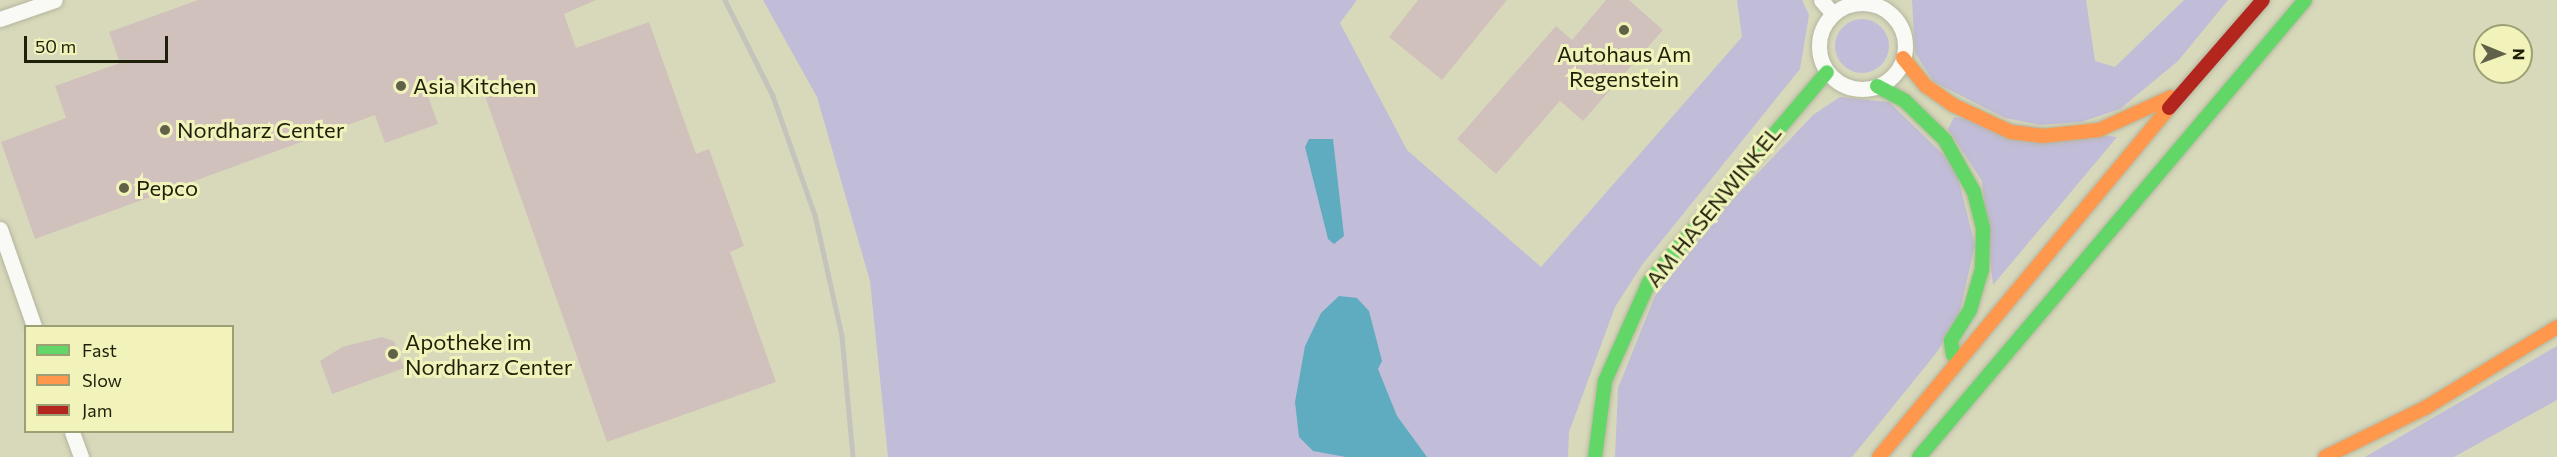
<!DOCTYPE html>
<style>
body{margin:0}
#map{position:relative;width:2557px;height:457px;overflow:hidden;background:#d8d9bb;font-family:Commissioner,sans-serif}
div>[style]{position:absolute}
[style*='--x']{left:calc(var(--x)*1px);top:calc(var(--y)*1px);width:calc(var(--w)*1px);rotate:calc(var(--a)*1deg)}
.green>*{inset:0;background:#c1bcd8}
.round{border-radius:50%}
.water>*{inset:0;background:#5facc0}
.building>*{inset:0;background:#d1c1bc}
.roads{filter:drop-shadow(0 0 2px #b4b59e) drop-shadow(0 0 2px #b4b59e)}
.street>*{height:15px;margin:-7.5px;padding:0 7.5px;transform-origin:7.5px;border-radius:7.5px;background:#f9f9f5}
.street>.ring{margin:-7.5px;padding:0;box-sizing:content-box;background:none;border:15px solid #f9f9f5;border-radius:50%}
.fast>*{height:14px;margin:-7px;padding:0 7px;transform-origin:7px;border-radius:7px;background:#63d668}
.slow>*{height:14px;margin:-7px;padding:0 7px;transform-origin:7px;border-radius:7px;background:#ff974d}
.jam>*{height:14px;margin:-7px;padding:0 7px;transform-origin:7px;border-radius:7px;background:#b3261e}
.rail>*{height:4.5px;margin:-2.25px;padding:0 2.25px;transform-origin:2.25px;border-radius:2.25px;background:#c4c4bc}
.dots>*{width:16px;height:16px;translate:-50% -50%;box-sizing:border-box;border:3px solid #f1f3bb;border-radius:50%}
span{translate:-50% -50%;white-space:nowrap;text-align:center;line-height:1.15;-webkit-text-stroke:6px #f1f3bb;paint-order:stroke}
.poi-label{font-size:22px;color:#1f200a}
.left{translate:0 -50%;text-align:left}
.street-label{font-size:22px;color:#1f200a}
.legend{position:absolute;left:24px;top:325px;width:210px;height:108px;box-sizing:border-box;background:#f1f3bb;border:2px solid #9d9f74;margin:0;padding:8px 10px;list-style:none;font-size:18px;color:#1f200a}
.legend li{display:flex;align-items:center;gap:12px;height:30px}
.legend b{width:30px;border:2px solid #9d9f74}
.north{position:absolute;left:2473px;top:24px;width:60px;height:60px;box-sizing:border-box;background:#f1f3bb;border:2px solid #9d9f74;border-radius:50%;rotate:91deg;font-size:16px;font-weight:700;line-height:24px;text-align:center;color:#1f200a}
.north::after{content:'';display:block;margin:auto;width:21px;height:27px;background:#606148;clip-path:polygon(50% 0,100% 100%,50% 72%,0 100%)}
.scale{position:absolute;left:24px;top:36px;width:144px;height:27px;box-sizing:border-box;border:3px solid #1f200a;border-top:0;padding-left:8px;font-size:18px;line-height:21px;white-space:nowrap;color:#1f200a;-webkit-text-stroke:4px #f1f3bb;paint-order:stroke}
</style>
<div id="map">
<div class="green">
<div style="clip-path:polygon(763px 0,1357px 0,1340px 23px,1407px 150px,1541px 267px,1742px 37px,1737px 0,1802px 0,1809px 15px,1800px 69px,1642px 265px,1615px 307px,1569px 432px,1568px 457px,888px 457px,870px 281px,817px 97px)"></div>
<div style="clip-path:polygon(1912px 0,2086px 0,2095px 61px,2115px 67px,2184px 0,2228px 0,2178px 61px,2120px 109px,2081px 122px,2040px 125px,2005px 118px,1934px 82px,1915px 53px)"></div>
<div class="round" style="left:1835px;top:19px;width:54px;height:54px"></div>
<div style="clip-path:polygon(1840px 97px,1889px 102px,1955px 166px,1975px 245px,1959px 315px,1937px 352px,1852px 457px,1615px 457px,1618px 388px,1655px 296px,1720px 213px,1813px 115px)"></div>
<div style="clip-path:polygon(1954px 117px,2117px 137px,1993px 285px,1982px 181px,1948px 129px)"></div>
<div style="clip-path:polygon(2557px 346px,2557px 400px,2454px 457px,2365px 457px)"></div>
</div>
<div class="water">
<div style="clip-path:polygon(1309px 139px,1333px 139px,1344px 236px,1334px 244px,1328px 239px,1305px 147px)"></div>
<div style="clip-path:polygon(1339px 296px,1357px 298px,1369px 311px,1382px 361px,1378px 369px,1397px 416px,1427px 457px,1346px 457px,1313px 451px,1299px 437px,1295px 402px,1305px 346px,1321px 313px)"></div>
</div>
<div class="building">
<div style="clip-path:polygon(198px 0,596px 0,564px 14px,576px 48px,649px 22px,696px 154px,709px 149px,744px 246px,730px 252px,776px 382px,607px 442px,479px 79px,428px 96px,438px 124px,385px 143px,375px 115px,35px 239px,1px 142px,66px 118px,55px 86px,120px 63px,109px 32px)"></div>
<div style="clip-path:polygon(1418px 0,1507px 0,1442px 80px,1389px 37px)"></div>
<div style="clip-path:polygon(1606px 0,1629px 0,1663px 30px,1583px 121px,1560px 101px,1496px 174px,1457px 139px,1556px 26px,1572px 40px)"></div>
<div style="clip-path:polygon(382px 337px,394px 341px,404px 368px,332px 394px,320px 361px,342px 347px)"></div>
</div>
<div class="roads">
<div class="street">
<div style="--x:1821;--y:0;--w:18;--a:49"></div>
<div class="ring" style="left:1819px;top:3px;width:71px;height:71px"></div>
<div style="--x:0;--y:19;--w:58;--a:-19.1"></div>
<div style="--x:0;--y:229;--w:103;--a:70.7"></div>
<div style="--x:72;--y:432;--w:27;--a:70"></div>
</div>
<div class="fast">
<div style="--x:1877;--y:86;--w:32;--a:28"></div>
<div style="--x:1905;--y:101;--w:56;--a:44.3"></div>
<div style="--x:1945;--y:140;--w:60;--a:60.9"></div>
<div style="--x:1974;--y:192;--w:38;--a:76"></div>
<div style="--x:1983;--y:229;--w:40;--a:91.4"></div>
<div style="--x:1982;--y:269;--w:43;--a:106.3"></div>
<div style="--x:1970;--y:310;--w:36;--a:122"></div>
<div style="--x:1951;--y:341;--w:14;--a:82"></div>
<div style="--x:1595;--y:457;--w:77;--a:-82.5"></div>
<div style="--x:1605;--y:381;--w:108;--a:-66"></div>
<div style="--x:1649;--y:282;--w:275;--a:-49.7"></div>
<div style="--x:1919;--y:457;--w:598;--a:-49.81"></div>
</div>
<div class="slow">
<div style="--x:1903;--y:58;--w:36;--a:51"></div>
<div style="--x:1926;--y:86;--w:33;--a:35"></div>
<div style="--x:1953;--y:105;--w:64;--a:25"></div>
<div style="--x:2011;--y:132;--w:31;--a:7"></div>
<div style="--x:2042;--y:136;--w:57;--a:-6"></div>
<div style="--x:2099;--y:130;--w:79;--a:-24.6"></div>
<div style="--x:1879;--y:457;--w:454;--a:-50.3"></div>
<div style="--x:2325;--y:457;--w:111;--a:-26.1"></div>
<div style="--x:2425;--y:408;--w:155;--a:-31.5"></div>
</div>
<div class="jam">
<div style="--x:2169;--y:108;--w:143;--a:-49"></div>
</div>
</div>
<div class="rail">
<div style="--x:725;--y:0;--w:107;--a:63.4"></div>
<div style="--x:773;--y:96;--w:126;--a:70.6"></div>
<div style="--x:815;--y:215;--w:124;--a:77.4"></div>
<div style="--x:842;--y:336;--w:121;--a:84.8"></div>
</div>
<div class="dots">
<div style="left:1624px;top:30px;background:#606148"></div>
<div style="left:401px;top:86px;background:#606148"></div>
<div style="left:165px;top:130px;background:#606148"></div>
<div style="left:124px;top:188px;background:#606148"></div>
<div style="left:393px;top:354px;background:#606148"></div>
</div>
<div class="poi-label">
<span style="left:1624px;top:66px">Autohaus Am<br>Regenstein</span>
<span class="left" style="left:413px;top:86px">Asia Kitchen</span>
<span class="left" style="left:177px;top:130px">Nordharz Center</span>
<span class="left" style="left:136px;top:188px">Pepco</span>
<span class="left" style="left:405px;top:354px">Apotheke im<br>Nordharz Center</span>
</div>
<div class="street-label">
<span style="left:1713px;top:206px;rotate:-51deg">AM HASENWINKEL</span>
</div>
<ul class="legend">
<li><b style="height:8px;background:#63d668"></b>Fast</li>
<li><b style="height:8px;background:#ff974d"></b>Slow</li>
<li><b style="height:8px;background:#b3261e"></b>Jam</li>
</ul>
<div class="north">N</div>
<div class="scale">50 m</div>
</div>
